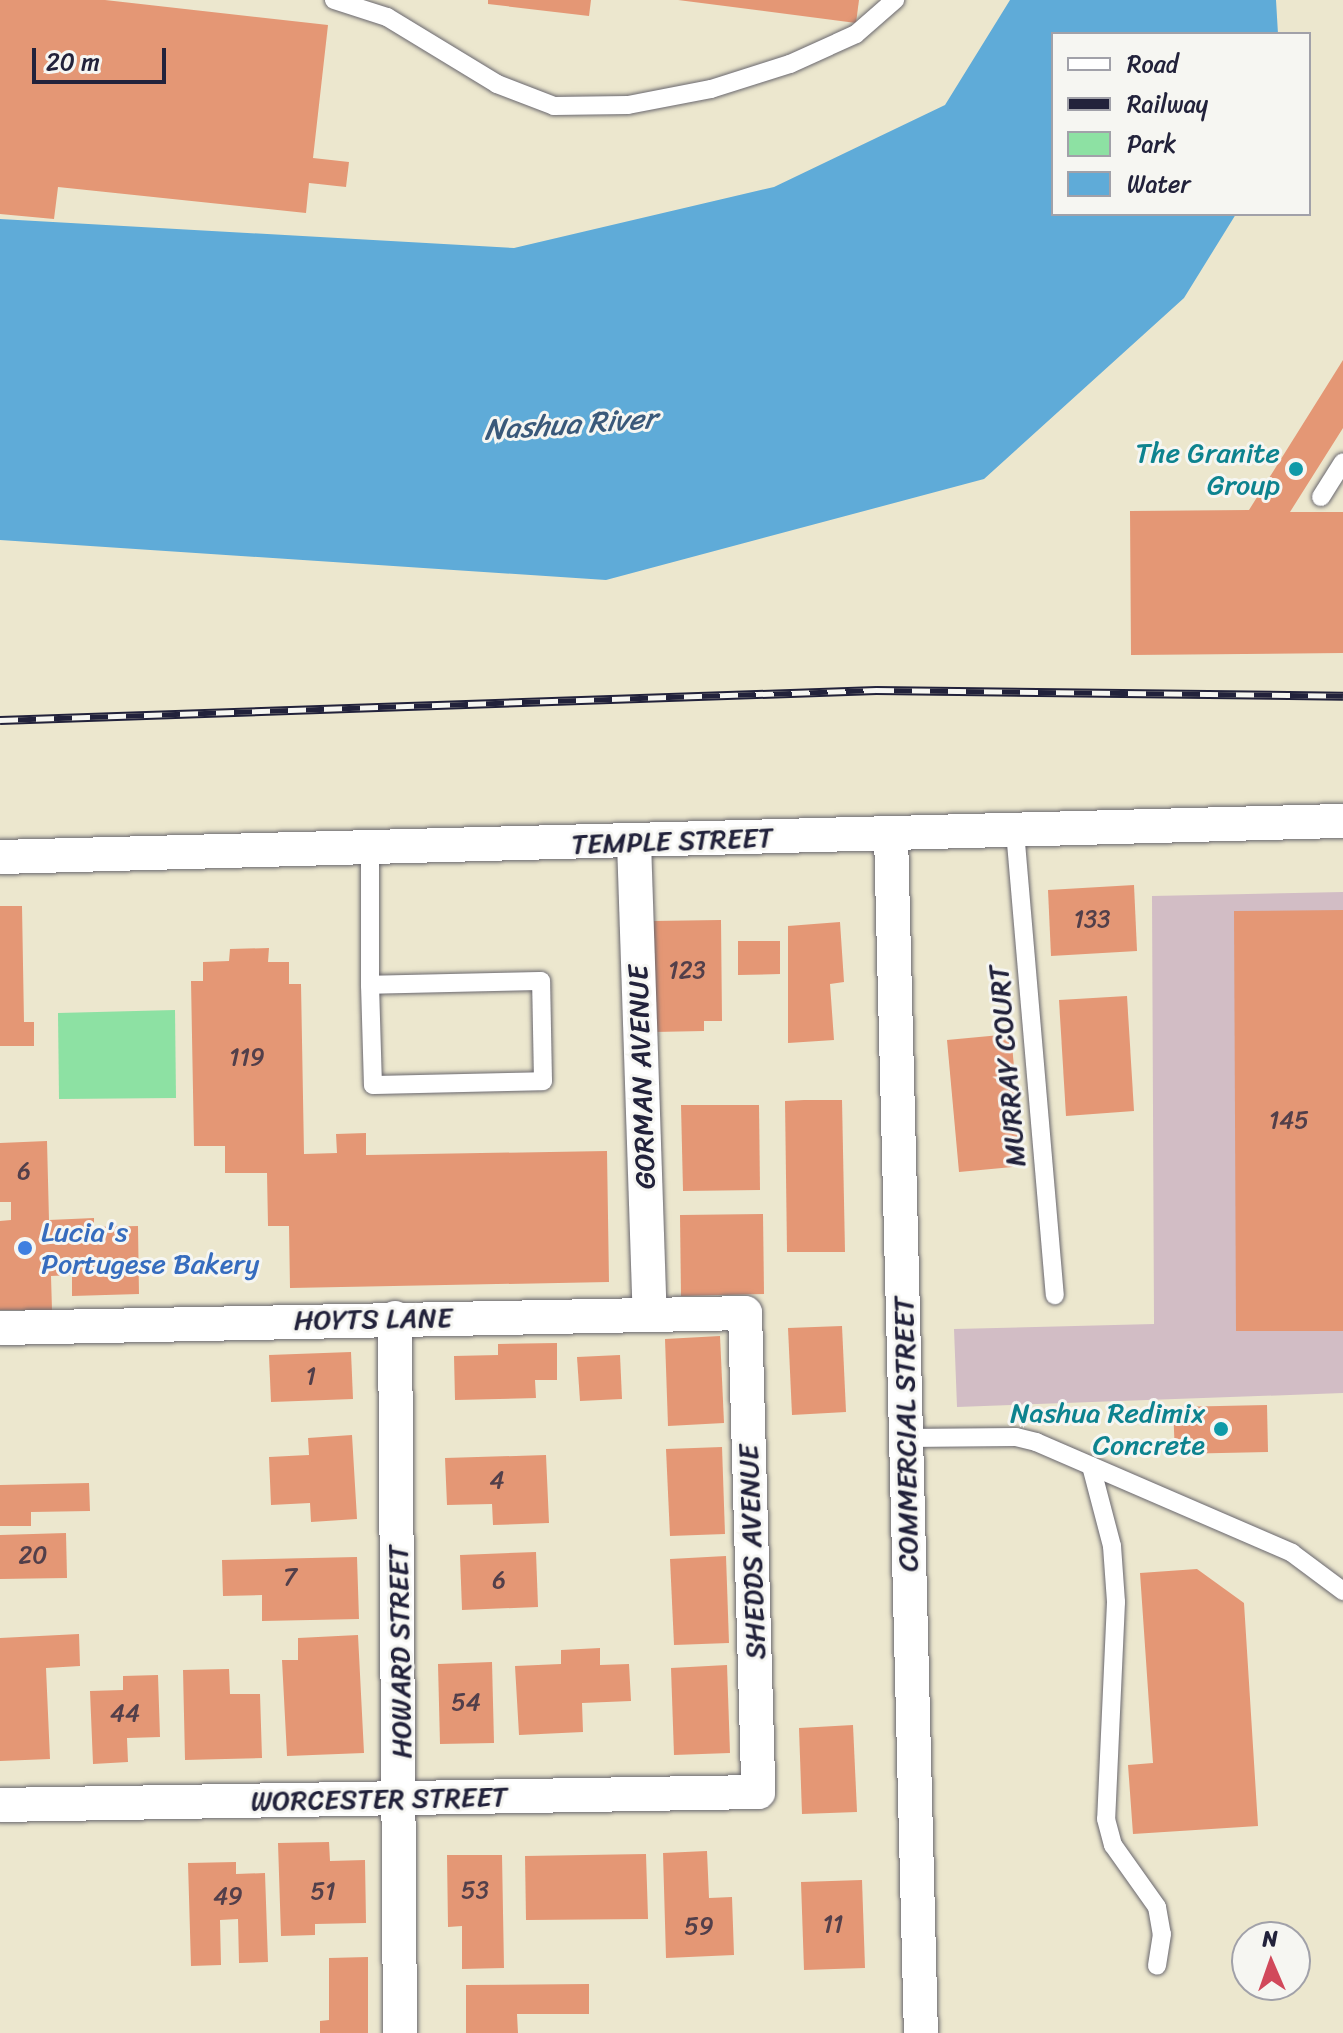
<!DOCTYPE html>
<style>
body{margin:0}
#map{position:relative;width:1343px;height:2033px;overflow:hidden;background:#ece7ce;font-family:Sriracha,sans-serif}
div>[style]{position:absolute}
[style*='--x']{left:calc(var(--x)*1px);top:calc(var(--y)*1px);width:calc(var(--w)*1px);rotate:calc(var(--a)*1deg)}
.industrial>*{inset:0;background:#d2bdc5}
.green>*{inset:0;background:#8de1a3}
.water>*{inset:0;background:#5fabd8}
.building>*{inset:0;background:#e49775}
.roads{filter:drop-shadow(0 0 2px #69676e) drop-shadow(0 0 2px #69676e)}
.lane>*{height:18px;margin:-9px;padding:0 9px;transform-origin:9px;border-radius:9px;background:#fff}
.street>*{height:34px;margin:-17px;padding:0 17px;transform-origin:17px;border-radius:17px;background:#fff}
.rail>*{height:9px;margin-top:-4.5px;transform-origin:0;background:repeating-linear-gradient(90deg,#f6f6f2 0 18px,#22223b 0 36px);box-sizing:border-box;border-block:2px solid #22223b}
.dots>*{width:22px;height:22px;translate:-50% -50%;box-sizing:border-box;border:4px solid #f6f6f2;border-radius:50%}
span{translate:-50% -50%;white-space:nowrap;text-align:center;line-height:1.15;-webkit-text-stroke:6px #f6f6f2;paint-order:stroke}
.number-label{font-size:24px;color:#523f4a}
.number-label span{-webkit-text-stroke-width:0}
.culture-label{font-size:28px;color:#0d838f}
.right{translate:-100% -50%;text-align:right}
.street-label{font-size:28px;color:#22223b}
.shop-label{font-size:28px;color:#366cbe}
.left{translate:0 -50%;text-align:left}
.water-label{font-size:30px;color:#3a597a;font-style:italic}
.legend{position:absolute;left:1051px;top:32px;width:260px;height:184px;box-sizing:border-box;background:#f6f6f2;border:2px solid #a1a1a9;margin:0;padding:10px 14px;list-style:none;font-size:24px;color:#22223b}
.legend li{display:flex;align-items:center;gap:16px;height:40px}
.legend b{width:40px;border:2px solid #a1a1a9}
.north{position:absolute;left:1231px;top:1921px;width:80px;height:80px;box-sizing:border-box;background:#f6f6f2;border:2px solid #a1a1a9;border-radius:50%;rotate:358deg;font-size:22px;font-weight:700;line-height:32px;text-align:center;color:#22223b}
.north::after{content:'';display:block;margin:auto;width:28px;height:36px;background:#d1495b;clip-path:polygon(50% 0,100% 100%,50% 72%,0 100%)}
.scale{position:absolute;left:32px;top:48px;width:134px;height:36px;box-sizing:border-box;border:4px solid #22223b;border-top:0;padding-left:10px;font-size:24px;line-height:28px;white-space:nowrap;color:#22223b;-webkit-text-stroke:6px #f6f6f2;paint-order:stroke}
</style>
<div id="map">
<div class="industrial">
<div style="clip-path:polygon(1343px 892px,1343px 1393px,957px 1407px,954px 1329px,1154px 1324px,1152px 896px)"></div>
</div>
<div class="green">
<div style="clip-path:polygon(175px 1010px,176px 1098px,59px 1099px,58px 1013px)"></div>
</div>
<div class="water">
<div style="clip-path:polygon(1010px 0,1276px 0,1278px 34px,1053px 34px,1053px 214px,1236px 214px,1184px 298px,984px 479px,606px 580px,0 540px,0 219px,514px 248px,774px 187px,945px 105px)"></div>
</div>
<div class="building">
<div style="clip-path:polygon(0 0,105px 0,328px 25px,313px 158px,349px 162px,346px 187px,309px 183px,306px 213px,58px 187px,54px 219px,0 214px)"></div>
<div style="clip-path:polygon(488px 0,591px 0,589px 16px,488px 4px)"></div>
<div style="clip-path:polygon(678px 0,859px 0,856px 23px)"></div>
<div style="clip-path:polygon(1343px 360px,1343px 428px,1290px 512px,1343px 512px,1343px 653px,1131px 655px,1130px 511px,1249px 510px)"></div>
<div style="clip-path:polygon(1134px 885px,1137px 951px,1051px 956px,1048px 890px)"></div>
<div style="clip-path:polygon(0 906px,22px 906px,24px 1022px,34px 1022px,34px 1046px,0 1046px)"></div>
<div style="clip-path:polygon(1343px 910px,1343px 1331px,1236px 1331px,1234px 911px)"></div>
<div style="clip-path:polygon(721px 920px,722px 1021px,704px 1021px,704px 1031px,654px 1032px,652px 921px)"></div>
<div style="clip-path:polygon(840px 922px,844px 982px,830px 984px,834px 1040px,788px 1043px,788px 926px)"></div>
<div style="clip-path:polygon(738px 941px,780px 941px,780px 974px,738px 975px)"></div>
<div style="clip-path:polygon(269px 948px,268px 962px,289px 962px,289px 984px,301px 984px,304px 1154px,337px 1153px,336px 1134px,366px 1133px,366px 1155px,607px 1151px,609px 1282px,290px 1288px,289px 1226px,268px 1226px,267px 1173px,225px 1173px,225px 1146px,194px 1146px,191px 981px,203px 981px,203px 962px,229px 961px,230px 949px)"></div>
<div style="clip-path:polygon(1127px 996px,1134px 1111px,1066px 1116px,1059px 1000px)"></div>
<div style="clip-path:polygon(1011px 1034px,1023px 1166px,959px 1172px,947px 1040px)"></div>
<div style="clip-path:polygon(804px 1100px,842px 1100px,845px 1252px,787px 1252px,785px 1101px)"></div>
<div style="clip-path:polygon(681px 1105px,759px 1105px,760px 1190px,683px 1191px)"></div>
<div style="clip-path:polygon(47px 1141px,49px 1220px,94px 1218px,94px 1227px,138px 1226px,139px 1294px,72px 1296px,72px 1275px,51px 1276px,52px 1310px,0 1310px,0 1221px,11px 1220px,11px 1202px,0 1202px,0 1143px)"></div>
<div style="clip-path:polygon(763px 1214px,764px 1294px,681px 1296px,680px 1215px)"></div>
<div style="clip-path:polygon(842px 1326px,846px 1412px,792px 1415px,788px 1328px)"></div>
<div style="clip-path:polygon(720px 1336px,724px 1423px,668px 1426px,665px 1339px)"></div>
<div style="clip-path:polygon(557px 1343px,557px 1380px,535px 1380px,536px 1398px,455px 1400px,454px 1356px,498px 1355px,498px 1344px)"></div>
<div style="clip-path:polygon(351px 1352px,353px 1399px,271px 1402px,269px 1355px)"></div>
<div style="clip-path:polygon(620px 1355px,622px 1399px,580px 1401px,577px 1357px)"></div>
<div style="clip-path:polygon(1267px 1405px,1268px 1452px,1175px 1454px,1173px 1407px)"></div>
<div style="clip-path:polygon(352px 1435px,357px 1519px,311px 1522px,310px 1503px,271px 1505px,269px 1457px,309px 1455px,308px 1438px)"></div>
<div style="clip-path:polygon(722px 1447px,725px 1534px,670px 1536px,666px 1449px)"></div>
<div style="clip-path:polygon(546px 1455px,549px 1523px,493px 1525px,492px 1504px,447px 1505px,445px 1458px)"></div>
<div style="clip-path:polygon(89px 1483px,90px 1511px,31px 1512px,31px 1526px,0 1526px,0 1485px)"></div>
<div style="clip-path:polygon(66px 1533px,67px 1578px,0 1579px,0 1535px)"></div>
<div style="clip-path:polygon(536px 1552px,538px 1607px,462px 1610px,460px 1555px)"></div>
<div style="clip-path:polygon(726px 1556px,729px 1643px,674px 1645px,670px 1559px)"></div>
<div style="clip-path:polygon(357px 1557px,359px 1619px,262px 1621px,262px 1595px,223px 1596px,222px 1560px)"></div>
<div style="clip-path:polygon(1197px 1569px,1244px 1603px,1258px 1826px,1133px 1834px,1128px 1765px,1153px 1763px,1140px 1573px)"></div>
<div style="clip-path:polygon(79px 1634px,80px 1666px,46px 1668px,50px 1759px,0 1761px,0 1638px)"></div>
<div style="clip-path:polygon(358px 1635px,364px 1753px,287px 1756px,282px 1660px,298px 1660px,298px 1638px)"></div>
<div style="clip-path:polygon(600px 1648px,600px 1665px,629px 1664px,631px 1701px,582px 1703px,583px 1732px,519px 1735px,515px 1666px,561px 1664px,561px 1650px)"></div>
<div style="clip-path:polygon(492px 1662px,494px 1743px,440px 1744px,438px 1664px)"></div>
<div style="clip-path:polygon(727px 1665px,730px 1753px,674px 1755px,671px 1668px)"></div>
<div style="clip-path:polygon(229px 1669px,230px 1694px,260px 1694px,262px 1758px,185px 1760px,183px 1670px)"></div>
<div style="clip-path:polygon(158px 1675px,160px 1737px,127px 1738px,128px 1762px,93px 1764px,90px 1691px,123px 1690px,123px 1676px)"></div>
<div style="clip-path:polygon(853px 1725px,857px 1812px,802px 1814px,799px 1728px)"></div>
<div style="clip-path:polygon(329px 1842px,330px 1861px,365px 1860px,366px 1923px,315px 1924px,315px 1935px,281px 1936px,278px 1843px)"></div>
<div style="clip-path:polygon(707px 1851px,709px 1898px,732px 1897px,734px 1955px,666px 1958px,663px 1853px)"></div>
<div style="clip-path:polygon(646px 1854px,648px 1919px,526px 1920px,525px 1856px)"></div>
<div style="clip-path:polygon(447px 1855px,502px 1855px,504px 1968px,462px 1969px,462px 1926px,448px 1927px)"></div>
<div style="clip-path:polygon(236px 1862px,236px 1874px,265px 1873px,268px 1962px,239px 1963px,238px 1919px,220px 1920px,221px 1965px,191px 1966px,188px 1863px)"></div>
<div style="clip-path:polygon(862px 1880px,865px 1968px,804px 1970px,801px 1882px)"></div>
<div style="clip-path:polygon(368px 1957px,368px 2033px,320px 2033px,320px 2021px,329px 2020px,329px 1958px)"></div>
<div style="clip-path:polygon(589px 1984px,589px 2014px,517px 2014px,518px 2033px,466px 2033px,466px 1985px)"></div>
</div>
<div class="roads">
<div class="lane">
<div style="--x:334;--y:0;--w:56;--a:17.8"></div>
<div style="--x:387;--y:17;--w:129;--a:31.3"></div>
<div style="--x:497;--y:84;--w:61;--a:21.1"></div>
<div style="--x:554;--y:106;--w:74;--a:-0.8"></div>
<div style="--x:628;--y:105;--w:85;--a:-10.9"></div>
<div style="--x:711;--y:89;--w:83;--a:-17.6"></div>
<div style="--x:790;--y:64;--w:72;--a:-24.4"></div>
<div style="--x:856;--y:34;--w:52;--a:-41.1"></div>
<div style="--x:1321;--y:497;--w:41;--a:-57.8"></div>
<div style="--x:1015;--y:831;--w:466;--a:85.1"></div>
<div style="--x:370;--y:850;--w:135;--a:90"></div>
<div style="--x:370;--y:985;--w:100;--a:88.3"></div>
<div style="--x:373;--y:1085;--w:170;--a:-1.3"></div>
<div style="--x:543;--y:1081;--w:100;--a:-91.1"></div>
<div style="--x:541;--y:981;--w:171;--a:178.7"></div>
<div style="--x:906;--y:1438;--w:110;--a:-0.5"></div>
<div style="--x:1016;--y:1437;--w:21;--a:14"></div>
<div style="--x:1036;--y:1442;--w:279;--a:23.4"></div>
<div style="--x:1292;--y:1553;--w:64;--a:36.7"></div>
<div style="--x:1091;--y:1466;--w:83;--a:75.3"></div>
<div style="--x:1112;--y:1546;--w:56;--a:85.9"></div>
<div style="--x:1116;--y:1602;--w:217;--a:92.6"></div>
<div style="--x:1106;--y:1819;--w:27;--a:75"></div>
<div style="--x:1113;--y:1845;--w:76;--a:54.6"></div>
<div style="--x:1157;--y:1907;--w:27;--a:80"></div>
<div style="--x:1162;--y:1934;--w:32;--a:99"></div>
</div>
<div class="street">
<div style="--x:891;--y:835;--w:1198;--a:88.57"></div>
<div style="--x:634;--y:842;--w:470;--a:88.1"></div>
<div style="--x:0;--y:857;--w:1343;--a:-1.54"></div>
<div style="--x:395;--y:1318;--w:715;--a:89.6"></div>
<div style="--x:0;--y:1328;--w:745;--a:-1.15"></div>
<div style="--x:745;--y:1313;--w:479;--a:88.4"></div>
<div style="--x:758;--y:1792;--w:758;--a:179.02"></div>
</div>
</div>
<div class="rail">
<div style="--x:0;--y:720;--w:877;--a:-1.96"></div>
<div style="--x:876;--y:690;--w:467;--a:0.7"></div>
</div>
<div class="dots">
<div style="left:1296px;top:469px;background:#0f9aa8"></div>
<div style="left:25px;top:1248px;background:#3f7fe0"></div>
<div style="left:1221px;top:1429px;background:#0f9aa8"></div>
</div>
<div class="number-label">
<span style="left:1092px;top:920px">133</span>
<span style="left:687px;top:971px">123</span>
<span style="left:247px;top:1058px">119</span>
<span style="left:1289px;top:1121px">145</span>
<span style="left:24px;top:1172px">6</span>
<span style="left:311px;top:1377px">1</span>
<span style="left:497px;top:1481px">4</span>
<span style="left:33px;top:1556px">20</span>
<span style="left:290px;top:1578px">7</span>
<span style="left:499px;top:1581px">6</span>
<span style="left:466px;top:1703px">54</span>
<span style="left:125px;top:1714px">44</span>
<span style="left:475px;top:1891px">53</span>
<span style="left:323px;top:1892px">51</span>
<span style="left:228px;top:1897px">49</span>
<span style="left:833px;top:1925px">11</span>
<span style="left:699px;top:1927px">59</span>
</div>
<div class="culture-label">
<span class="right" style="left:1280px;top:469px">The Granite<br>Group</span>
<span class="right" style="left:1205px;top:1429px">Nashua Redimix<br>Concrete</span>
</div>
<div class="street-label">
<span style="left:672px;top:841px;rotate:-2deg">TEMPLE STREET</span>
<span style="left:1007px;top:1066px;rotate:-95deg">MURRAY COURT</span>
<span style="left:642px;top:1077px;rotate:-92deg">GORMAN AVENUE</span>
<span style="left:373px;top:1319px;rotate:-1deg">HOYTS LANE</span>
<span style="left:906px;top:1434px;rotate:-91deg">COMMERCIAL STREET</span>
<span style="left:752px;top:1552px;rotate:-92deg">SHEDDS AVENUE</span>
<span style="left:400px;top:1652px;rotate:-91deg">HOWARD STREET</span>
<span style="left:379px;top:1799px;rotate:-1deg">WORCESTER STREET</span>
</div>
<div class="shop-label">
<span class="left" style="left:41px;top:1248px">Lucia's<br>Portugese Bakery</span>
</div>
<div class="water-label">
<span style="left:570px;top:424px;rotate:-4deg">Nashua River</span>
</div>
<ul class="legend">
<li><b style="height:10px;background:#fff"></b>Road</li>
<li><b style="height:10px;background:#22223b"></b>Railway</li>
<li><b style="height:22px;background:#8de1a3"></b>Park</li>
<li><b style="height:22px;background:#5fabd8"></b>Water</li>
</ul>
<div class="north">N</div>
<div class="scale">20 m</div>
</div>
